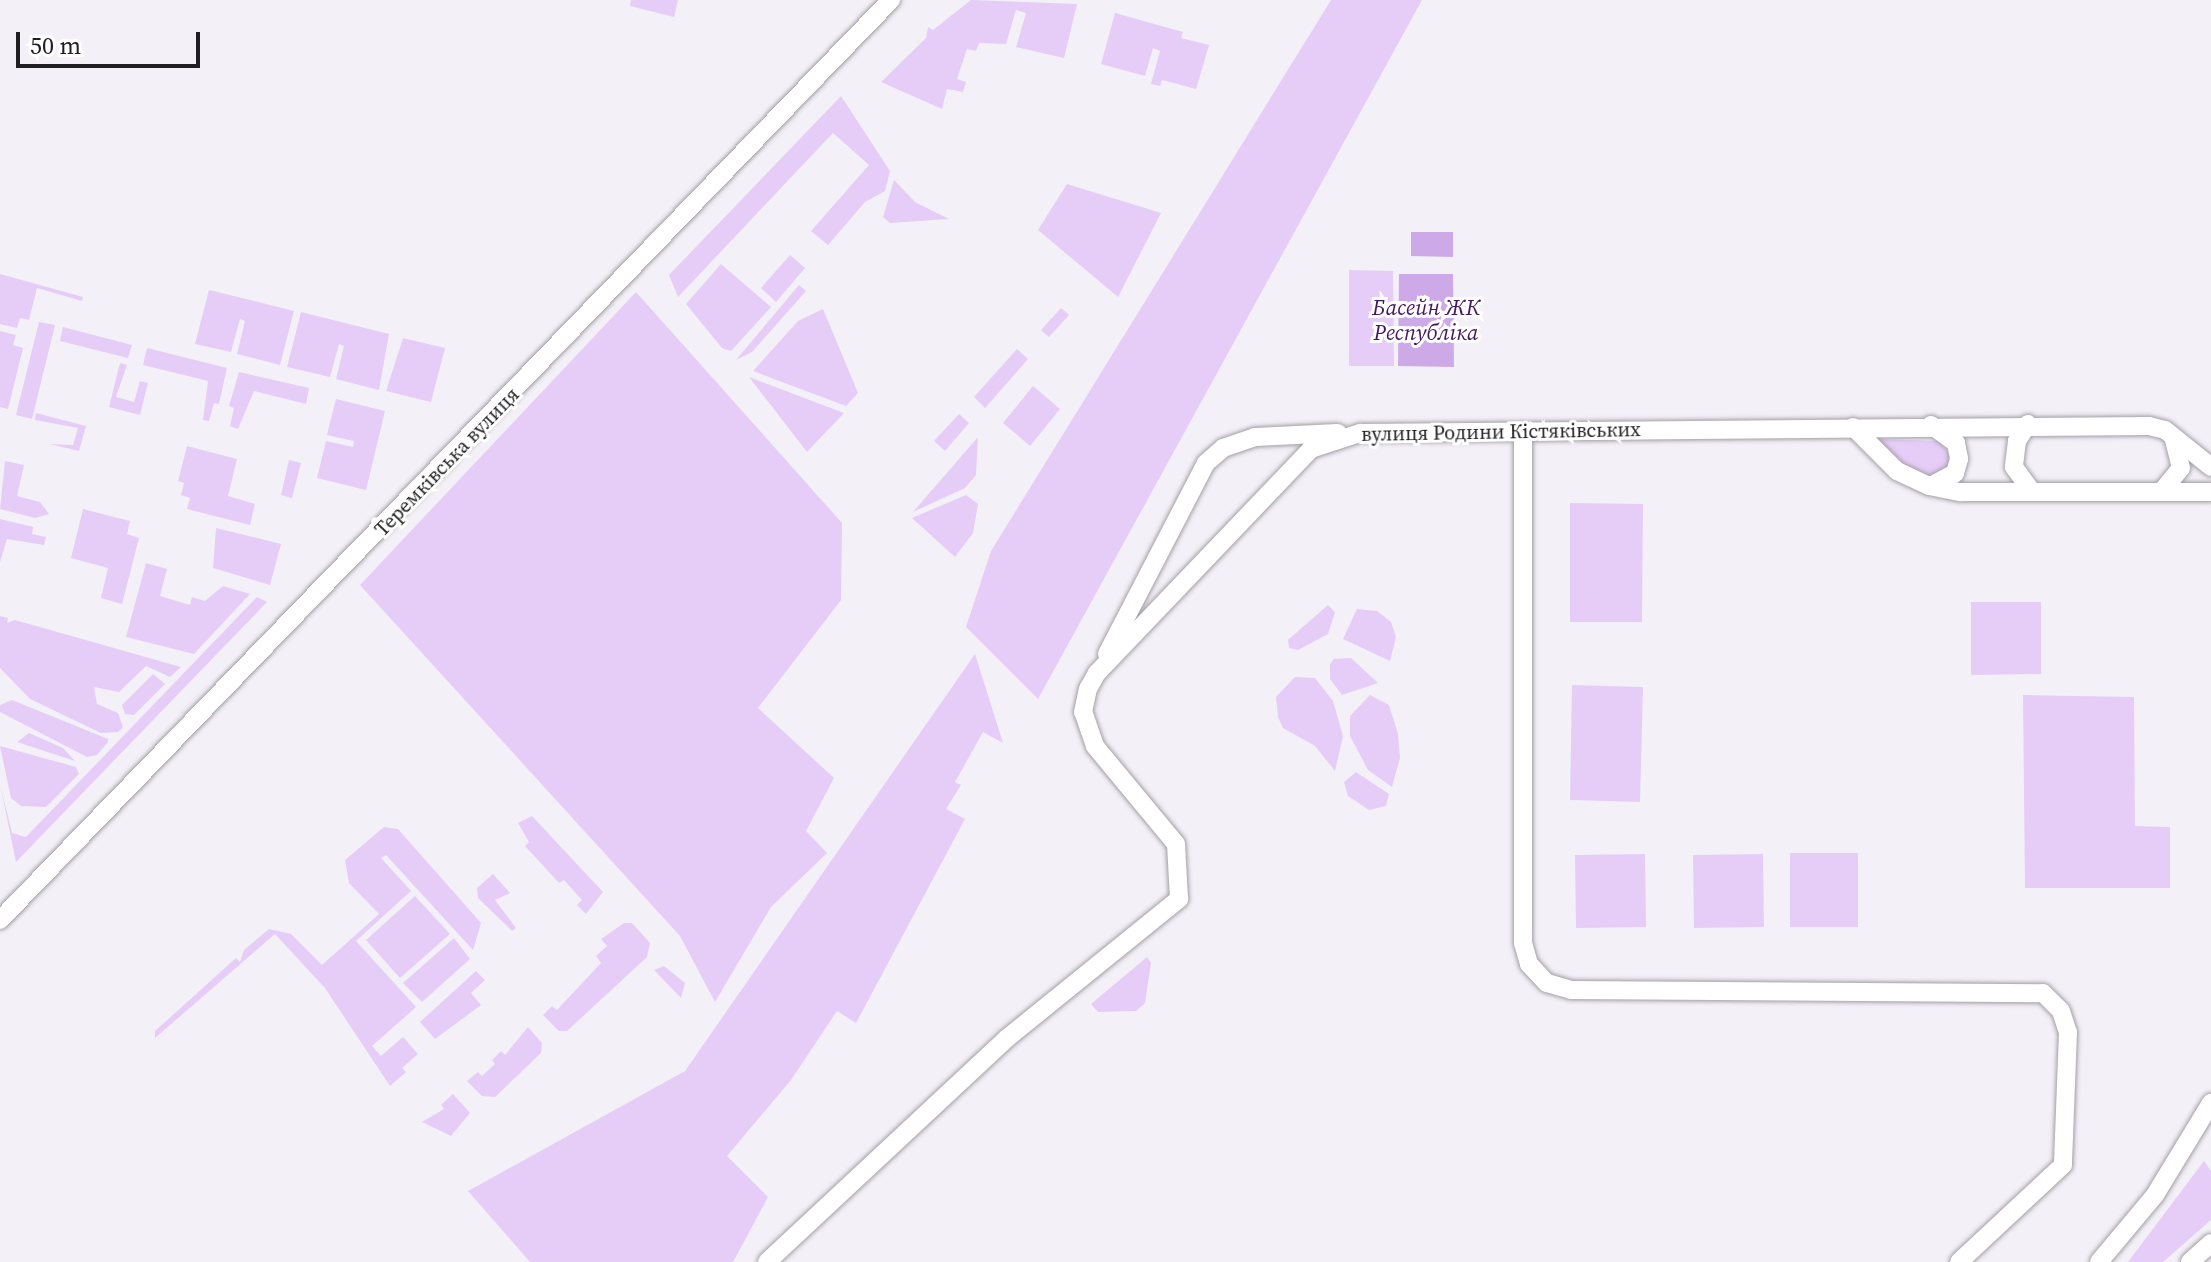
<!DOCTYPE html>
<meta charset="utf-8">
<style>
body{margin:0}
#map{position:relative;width:2211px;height:1262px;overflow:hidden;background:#f4f0f7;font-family:"Source Serif 4",serif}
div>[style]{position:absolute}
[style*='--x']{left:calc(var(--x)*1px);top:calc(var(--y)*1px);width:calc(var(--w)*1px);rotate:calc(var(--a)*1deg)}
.green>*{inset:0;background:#e5cdf8}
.water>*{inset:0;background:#cdaae7}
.roads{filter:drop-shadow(0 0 2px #a39fa6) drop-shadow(0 0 2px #a39fa6)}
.minor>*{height:18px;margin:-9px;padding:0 9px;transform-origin:9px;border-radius:9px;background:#fff}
span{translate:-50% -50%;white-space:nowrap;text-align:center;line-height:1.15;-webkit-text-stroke:6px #fff;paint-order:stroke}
.street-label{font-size:20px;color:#1f1e20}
.water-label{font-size:22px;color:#44185e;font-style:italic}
.scale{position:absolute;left:16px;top:32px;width:184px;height:36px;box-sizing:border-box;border:4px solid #1f1e20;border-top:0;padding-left:10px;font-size:24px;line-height:28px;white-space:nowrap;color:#1f1e20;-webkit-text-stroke:6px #fff;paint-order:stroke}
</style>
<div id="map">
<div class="green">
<div style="clip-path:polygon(631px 0,678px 0,674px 17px,630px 6px)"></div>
<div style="clip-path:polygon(971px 0,1077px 4px,1064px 58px,1016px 47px,1026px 13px,1016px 10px,1006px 44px,979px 43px,976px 51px,967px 49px,957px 79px,966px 82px,963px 92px,947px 89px,942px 109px,881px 82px,926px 38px,928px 27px,933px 30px)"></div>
<div style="clip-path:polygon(1331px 0,1422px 0,1038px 699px,966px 627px,991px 551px)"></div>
<div style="clip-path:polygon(1115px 13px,1183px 32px,1181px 38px,1209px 45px,1196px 89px,1162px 80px,1160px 86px,1151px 84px,1160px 51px,1153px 48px,1145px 76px,1101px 64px)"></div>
<div style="clip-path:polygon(841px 96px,890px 171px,885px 191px,865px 202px,828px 245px,811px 231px,869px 165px,833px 133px,678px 297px,669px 275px)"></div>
<div style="clip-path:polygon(894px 180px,915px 202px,949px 219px,890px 223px,883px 217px)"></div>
<div style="clip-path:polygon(1067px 184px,1161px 213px,1118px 297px,1038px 230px)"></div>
<div style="clip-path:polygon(790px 255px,805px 268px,776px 302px,761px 288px)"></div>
<div style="clip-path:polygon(721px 264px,771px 307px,731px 351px,722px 348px,686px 304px)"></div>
<div style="clip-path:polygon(1349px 270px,1393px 271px,1394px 366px,1349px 366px)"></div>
<div style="clip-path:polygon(0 274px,83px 297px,82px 301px,37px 288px,29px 320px,20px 318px,17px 328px,0 324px)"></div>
<div style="clip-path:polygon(799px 285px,806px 291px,752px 352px,736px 360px)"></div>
<div style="clip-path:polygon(209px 290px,294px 311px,280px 365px,237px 354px,245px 321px,240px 319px,231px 352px,195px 344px)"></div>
<div style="clip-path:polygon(636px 292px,842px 523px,841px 600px,758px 708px,834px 778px,806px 831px,827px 853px,771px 907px,715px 1002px,680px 936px,360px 585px)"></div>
<div style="clip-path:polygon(1061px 308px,1069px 315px,1049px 337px,1041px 330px)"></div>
<div style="clip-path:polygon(823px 309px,858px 393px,846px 406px,753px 371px,798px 321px)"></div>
<div style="clip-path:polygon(301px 312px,389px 334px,379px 390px,336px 379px,344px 346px,339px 344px,330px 377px,287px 367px)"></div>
<div style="clip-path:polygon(39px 322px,55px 325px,32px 419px,16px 415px)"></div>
<div style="clip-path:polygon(63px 327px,132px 345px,128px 358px,60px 341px)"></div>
<div style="clip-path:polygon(0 331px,16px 335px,13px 345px,23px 348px,8px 409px,0 407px)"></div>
<div style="clip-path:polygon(403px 338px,445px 348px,431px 402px,386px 391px)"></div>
<div style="clip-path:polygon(147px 348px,227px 368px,219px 404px,214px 403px,209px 421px,203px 420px,208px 381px,143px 365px)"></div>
<div style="clip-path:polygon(1017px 349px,1028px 359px,985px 408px,974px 397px)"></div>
<div style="clip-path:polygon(120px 363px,127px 365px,116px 397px,134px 402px,140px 381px,148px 383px,140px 415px,109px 407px)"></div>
<div style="clip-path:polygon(239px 372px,309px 388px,306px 404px,254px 391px,238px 429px,230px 426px,234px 408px,229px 406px)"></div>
<div style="clip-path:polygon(749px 377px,844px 413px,807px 452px)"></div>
<div style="clip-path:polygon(1033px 386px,1060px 409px,1030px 446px,1003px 423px)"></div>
<div style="clip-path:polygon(336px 399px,385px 411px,366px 490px,317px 478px,326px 441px,353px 447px,354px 441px,327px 435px)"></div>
<div style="clip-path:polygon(36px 413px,86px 426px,79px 451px,49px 444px,73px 445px,78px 428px,35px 420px)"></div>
<div style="clip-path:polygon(959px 414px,969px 423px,945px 451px,934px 441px)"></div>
<div style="clip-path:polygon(978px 437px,976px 475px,965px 488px,913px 512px)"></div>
<div style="clip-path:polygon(1876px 439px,1939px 441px,1952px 458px,1949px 468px,1925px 477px,1913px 473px)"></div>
<div style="clip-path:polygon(187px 446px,237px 459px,228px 496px,255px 504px,250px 525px,187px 509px,190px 498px,181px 495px,184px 483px,178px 481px)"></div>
<div style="clip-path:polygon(289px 460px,301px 463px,292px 498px,281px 495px)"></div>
<div style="clip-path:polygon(5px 461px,24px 465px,17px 496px,40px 502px,49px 514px,35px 518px,0 509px)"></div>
<div style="clip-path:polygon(966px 495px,978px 504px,973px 533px,955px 557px,912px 518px)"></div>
<div style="clip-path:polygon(1570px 503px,1643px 504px,1642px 622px,1570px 622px)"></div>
<div style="clip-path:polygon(83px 509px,130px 521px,127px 534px,139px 538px,122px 604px,101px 598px,108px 568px,71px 558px)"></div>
<div style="clip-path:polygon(0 519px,33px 527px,32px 534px,46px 537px,44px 545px,7px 539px,0 562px)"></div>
<div style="clip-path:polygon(216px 528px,281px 544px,270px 585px,213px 568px)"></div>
<div style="clip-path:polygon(146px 563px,167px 569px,160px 596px,190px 605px,192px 597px,205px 601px,223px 586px,250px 594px,194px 654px,126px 637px)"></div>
<div style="clip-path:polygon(257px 597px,267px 602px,16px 862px,0 784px,12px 833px,26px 837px)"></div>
<div style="clip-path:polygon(1971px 602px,2041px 602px,2041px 674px,1971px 675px)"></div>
<div style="clip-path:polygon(1328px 605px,1335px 612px,1328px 634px,1298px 650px,1289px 648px,1288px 640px)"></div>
<div style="clip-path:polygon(1357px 609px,1377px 611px,1391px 622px,1396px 637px,1390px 661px,1343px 639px)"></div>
<div style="clip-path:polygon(0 616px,8px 618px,7px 623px,15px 620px,181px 667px,170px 677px,146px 666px,119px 692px,94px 687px,97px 704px,118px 713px,123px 727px,118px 732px,101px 733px,30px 699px,0 668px)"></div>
<div style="clip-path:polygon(975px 654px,1003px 743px,983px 732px,955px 782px,961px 785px,946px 809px,965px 819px,856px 1023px,837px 1011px,791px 1080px,727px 1156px,768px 1197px,733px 1262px,530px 1262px,468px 1191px,685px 1071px)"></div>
<div style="clip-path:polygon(1351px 658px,1378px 683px,1342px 695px,1330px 679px,1330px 664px,1334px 659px)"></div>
<div style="clip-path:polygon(153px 674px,165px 684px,134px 715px,125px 714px,122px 705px)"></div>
<div style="clip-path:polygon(1295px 677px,1315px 678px,1333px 701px,1343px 736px,1335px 771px,1315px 746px,1283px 728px,1278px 717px,1276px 697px)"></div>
<div style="clip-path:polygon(1572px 685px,1643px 687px,1640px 802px,1570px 800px)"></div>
<div style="clip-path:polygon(1370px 695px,1389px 705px,1398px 734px,1400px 758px,1392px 787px,1368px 770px,1350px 736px,1350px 716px)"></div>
<div style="clip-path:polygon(2023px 695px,2134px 697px,2135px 826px,2170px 827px,2170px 888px,2025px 888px)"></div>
<div style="clip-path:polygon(12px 700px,108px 739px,108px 742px,97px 755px,87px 757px,0 712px,0 705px)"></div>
<div style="clip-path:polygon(29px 733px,63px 748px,75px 761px,17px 742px)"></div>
<div style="clip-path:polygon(0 746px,76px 767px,79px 774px,46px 807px,21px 806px,11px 798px)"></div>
<div style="clip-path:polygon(1356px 772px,1389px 794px,1386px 806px,1369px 810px,1348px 796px,1344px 782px)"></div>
<div style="clip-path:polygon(532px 816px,603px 892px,586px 914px,577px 905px,582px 900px,564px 880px,559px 883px,525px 846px,529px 842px,518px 823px)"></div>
<div style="clip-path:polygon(384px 827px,398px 829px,481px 923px,473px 950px,386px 855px,381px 858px,411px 891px,356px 941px,416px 1007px,372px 1046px,381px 1056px,403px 1037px,418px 1054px,402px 1068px,406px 1072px,390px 1086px,325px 988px,275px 934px,155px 1038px,155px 1031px,236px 958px,240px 962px,244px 950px,269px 929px,291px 934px,322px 965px,379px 914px,349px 883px,345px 860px)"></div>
<div style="clip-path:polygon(1790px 853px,1858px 853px,1858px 927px,1790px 927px)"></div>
<div style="clip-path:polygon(1645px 854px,1646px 927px,1576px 928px,1575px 855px)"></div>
<div style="clip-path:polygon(1763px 854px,1764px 927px,1694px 928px,1693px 855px)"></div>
<div style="clip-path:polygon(493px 874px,510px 893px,495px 900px,516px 928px,512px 931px,478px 898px,477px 888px)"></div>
<div style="clip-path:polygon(415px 896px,450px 934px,400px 978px,366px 940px)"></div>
<div style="clip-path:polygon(624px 923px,632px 923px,650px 943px,647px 957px,567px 1031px,559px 1031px,543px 1015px,552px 1006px,557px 1010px,601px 963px,596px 956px,607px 946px,601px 939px)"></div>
<div style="clip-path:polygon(454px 938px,470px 959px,422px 1002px,403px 983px)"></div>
<div style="clip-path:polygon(1147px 957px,1151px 963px,1145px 1003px,1136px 1011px,1098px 1012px,1091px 1004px)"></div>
<div style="clip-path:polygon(664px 966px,685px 983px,681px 998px,654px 970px)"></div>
<div style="clip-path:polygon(476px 971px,485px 980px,471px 993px,481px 1005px,435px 1039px,420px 1022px)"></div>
<div style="clip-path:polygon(528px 1027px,542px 1043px,541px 1053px,495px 1097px,482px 1096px,467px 1081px,478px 1072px,482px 1076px,495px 1064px,492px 1060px,501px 1051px,505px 1055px)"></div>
<div style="clip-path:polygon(453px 1094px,470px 1113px,451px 1136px,422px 1122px,444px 1109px,441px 1105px)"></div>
<div style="clip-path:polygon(2204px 1161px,2211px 1171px,2211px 1220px,2163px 1262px,2128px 1262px)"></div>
</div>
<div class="water">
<div style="clip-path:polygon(1411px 232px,1453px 232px,1453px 257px,1411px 256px)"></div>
<div style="clip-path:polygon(1399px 274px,1453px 274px,1454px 367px,1398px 366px)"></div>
</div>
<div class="roads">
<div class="minor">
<div style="--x:2028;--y:424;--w:20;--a:123"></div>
<div style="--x:2017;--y:441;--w:26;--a:97"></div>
<div style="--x:2014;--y:467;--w:29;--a:54"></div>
<div style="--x:1931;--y:425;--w:31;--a:36"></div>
<div style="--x:1956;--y:443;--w:16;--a:79"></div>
<div style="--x:1959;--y:459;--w:15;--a:106"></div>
<div style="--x:1955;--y:473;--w:27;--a:152"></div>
<div style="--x:1853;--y:427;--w:62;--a:45"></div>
<div style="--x:1897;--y:471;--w:35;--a:25"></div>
<div style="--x:1929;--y:486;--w:33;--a:11"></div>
<div style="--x:1961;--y:492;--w:250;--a:0"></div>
<div style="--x:1523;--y:431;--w:512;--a:90"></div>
<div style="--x:1523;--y:943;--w:22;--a:74"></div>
<div style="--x:1529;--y:964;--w:26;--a:47"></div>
<div style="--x:1547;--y:983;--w:25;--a:16"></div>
<div style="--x:1571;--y:990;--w:472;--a:0.4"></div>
<div style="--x:2043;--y:993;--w:25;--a:45"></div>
<div style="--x:2061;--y:1011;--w:22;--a:72"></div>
<div style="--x:2068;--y:1032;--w:133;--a:92.2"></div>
<div style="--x:2063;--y:1165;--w:142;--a:137"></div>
<div style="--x:2163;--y:490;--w:28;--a:-51"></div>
<div style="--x:2181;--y:468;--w:30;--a:-104"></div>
<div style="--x:1107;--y:654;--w:215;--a:-62.6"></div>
<div style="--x:1206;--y:463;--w:23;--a:-41"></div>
<div style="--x:1223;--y:448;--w:34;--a:-19"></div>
<div style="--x:1255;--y:437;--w:83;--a:-2.8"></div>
<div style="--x:0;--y:920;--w:1281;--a:-45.92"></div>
<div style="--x:767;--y:1262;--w:327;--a:-43"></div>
<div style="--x:1006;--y:1039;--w:223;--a:-39"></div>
<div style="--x:1179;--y:899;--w:55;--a:-93.1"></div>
<div style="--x:1176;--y:844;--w:127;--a:-129.6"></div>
<div style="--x:1095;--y:746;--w:36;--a:-109"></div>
<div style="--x:1083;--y:712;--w:24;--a:-78"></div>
<div style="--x:1088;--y:689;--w:18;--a:-61"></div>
<div style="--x:1097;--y:673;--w:310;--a:-46.3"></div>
<div style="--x:1311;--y:449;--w:52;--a:-18.1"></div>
<div style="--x:1360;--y:433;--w:789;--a:-0.51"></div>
<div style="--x:2149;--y:426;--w:16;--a:14"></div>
<div style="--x:2165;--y:430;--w:59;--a:38.8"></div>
<div style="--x:2099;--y:1262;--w:87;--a:-50.1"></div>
<div style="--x:2155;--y:1195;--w:108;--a:-58.7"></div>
<div style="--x:2190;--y:1262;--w:28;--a:-42"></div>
</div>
</div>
<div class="street-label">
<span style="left:1501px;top:432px;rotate:-1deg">вулиця Родини Кістяківських</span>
<span style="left:447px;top:462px;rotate:-46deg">Теремківська вулиця</span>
</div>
<div class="water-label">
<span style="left:1426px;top:320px">Басейн ЖК<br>Республіка</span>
</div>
<div class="scale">50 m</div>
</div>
